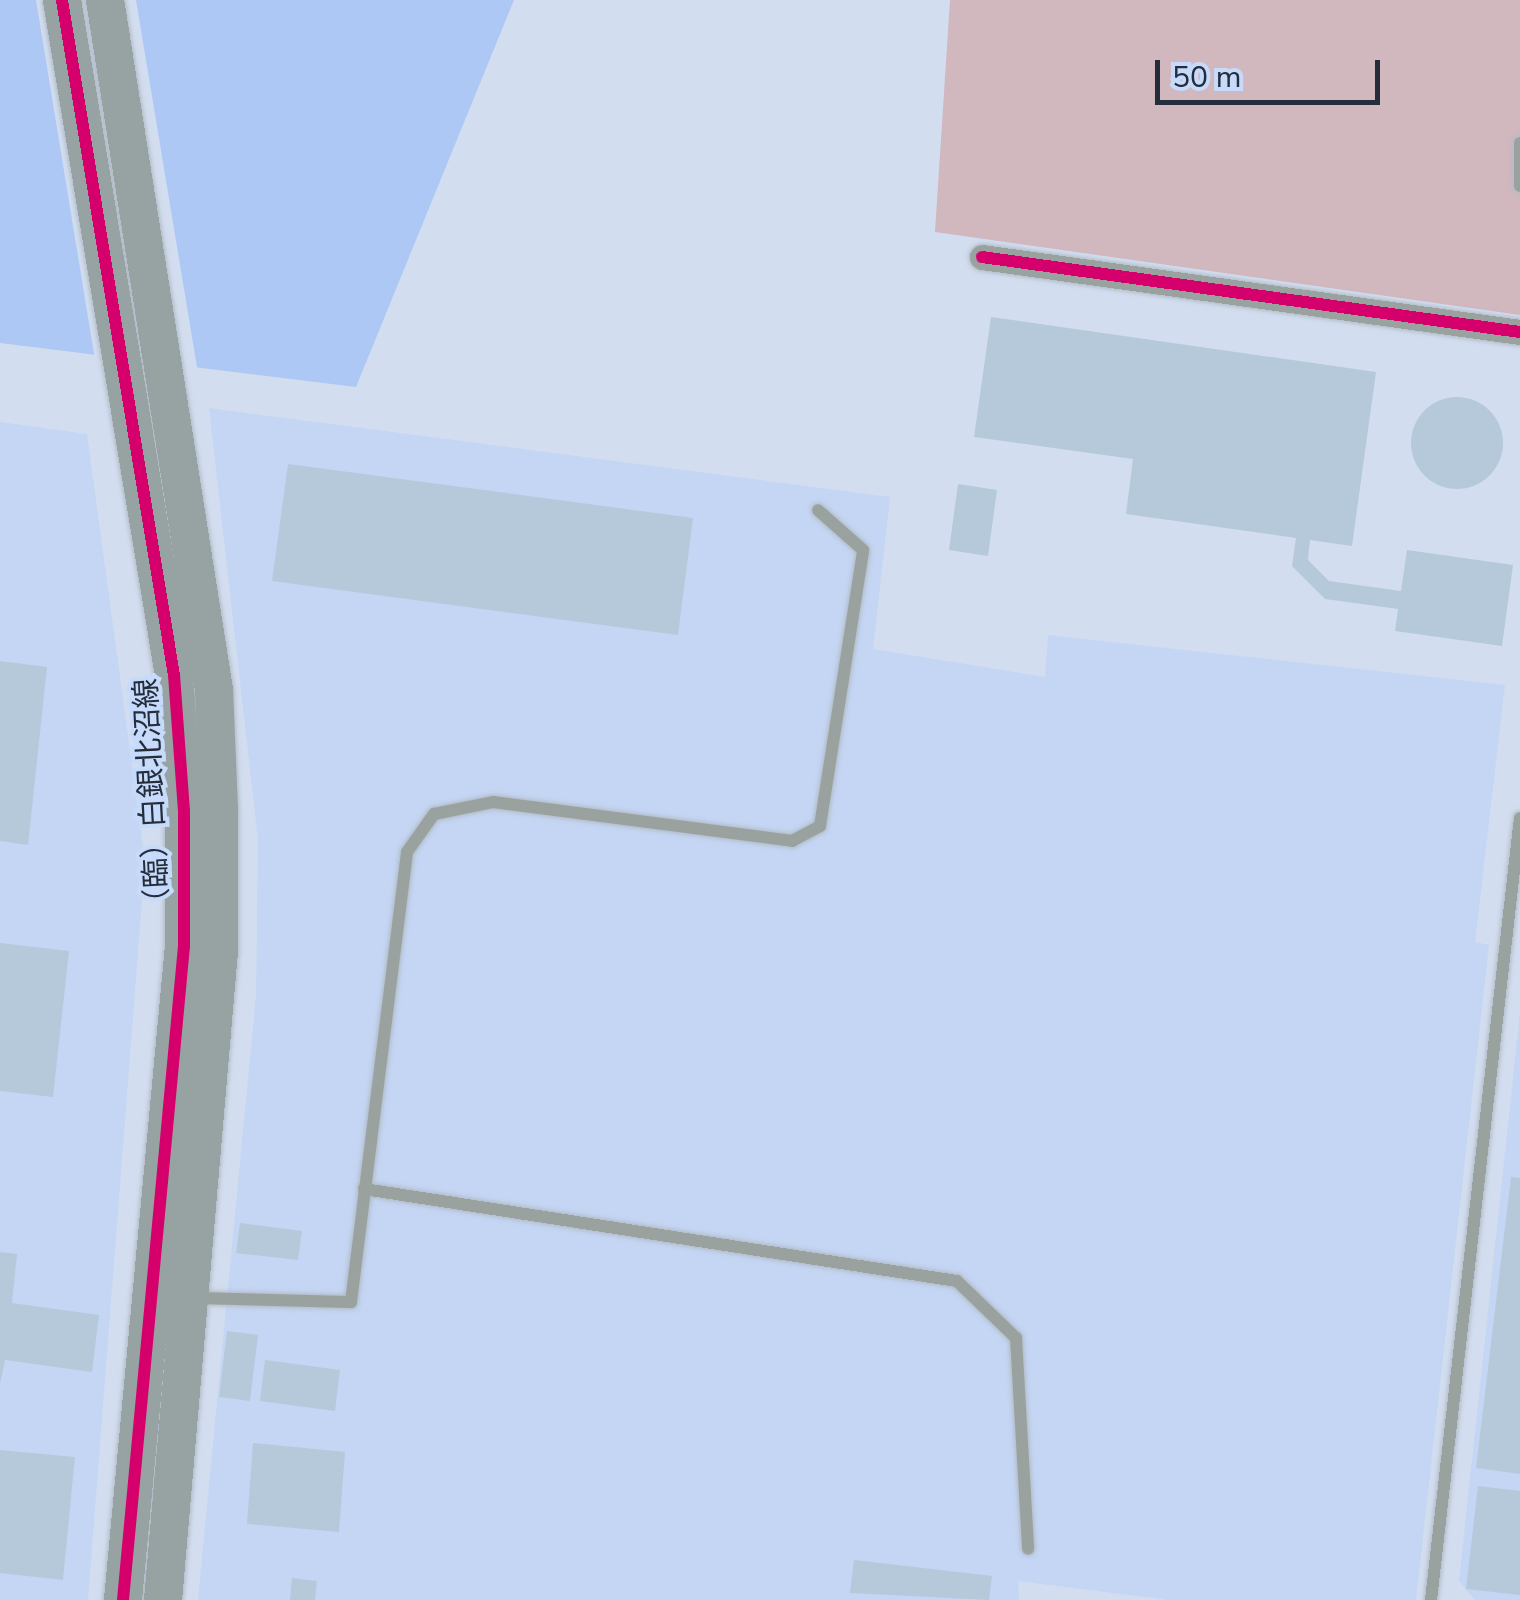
<!DOCTYPE html>
<meta charset="utf-8">
<style>
body{margin:0}
#map{position:relative;width:1520px;height:1600px;overflow:hidden;background:#d2deef;font-family:"Nunito Sans","Noto Sans JP",sans-serif}
div>[style]{position:absolute}
[style*='--x']{left:calc(var(--x)*1px);top:calc(var(--y)*1px);width:calc(var(--w)*1px);rotate:calc(var(--a)*1deg)}
.built>*{inset:0;background:#c4d6f3}
.green>*{inset:0;background:#d1b7be}
.water>*{inset:0;background:#adc8f4}
.pier>*{inset:0;background:#d2deef}
.building>*{inset:0;background:#b5c9db}
.round{border-radius:50%}
.roads{filter:drop-shadow(0 0 2px #b2bbc8) drop-shadow(0 0 2px #b2bbc8)}
.lane>*{height:12px;margin:-6px;padding:0 6px;transform-origin:6px;border-radius:6px;background:#9aa2a0}
.street>*{height:25px;margin:-12.5px;padding:0 12.5px;transform-origin:12.5px;border-radius:12.5px;background:#9aa2a0}
.secondary>*{height:38px;margin:-19px;padding:0 19px;transform-origin:19px;border-radius:19px;background:#97a2a2}
.cycleway>*{height:12px;margin:-6px;padding:0 6px;transform-origin:6px;border-radius:6px;background:#d6006c}
span{translate:-50% -50%;white-space:nowrap;text-align:center;line-height:1.15;-webkit-text-stroke:8px #c6dbfb;paint-order:stroke}
.street-label{font-size:30px;color:#262d3a}
.scale{position:absolute;left:1155px;top:60px;width:225px;height:45px;box-sizing:border-box;border:5px solid #262d3a;border-top:0;padding-left:12px;font-size:30px;line-height:35px;white-space:nowrap;color:#262d3a;-webkit-text-stroke:8px #c6dbfb;paint-order:stroke}
</style>
<div id="map">
<div class="built">
<div style="clip-path:polygon(209px 408px,890px 497px,873px 649px,1045px 677px,1048px 635px,1505px 685px,1475px 942px,1489px 945px,1416px 1600px,1168px 1600px,1018px 1581px,1019px 1600px,198px 1600px,256px 996px,258px 840px)"></div>
<div style="clip-path:polygon(0 422px,87px 434px,145px 861px,88px 1600px,0 1600px)"></div>
<div style="clip-path:polygon(1520px 1013px,1520px 1600px,1475px 1600px,1459px 1581px)"></div>
</div>
<div class="green">
<div style="clip-path:polygon(950px 0,1520px 0,1520px 315px,935px 232px)"></div>
</div>
<div class="water">
<div style="clip-path:polygon(0 0,514px 0,356px 387px,0 343px)"></div>
</div>
<div class="pier">
<div style="clip-path:polygon(36px 0,136px 0,198px 373px,95px 360px)"></div>
</div>
<div class="building">
<div style="clip-path:polygon(991px 317px,1376px 372px,1352px 546px,1310px 540px,1308px 560px,1329px 581px,1401px 591px,1407px 550px,1513px 565px,1502px 646px,1395px 631px,1398px 609px,1325px 599px,1292px 566px,1296px 538px,1126px 514px,1133px 459px,974px 437px)"></div>
<div class="round" style="left:1411px;top:397px;width:92px;height:92px"></div>
<div style="clip-path:polygon(288px 464px,693px 518px,678px 635px,272px 581px)"></div>
<div style="clip-path:polygon(958px 484px,997px 490px,988px 556px,949px 550px)"></div>
<div style="clip-path:polygon(0 661px,47px 667px,28px 845px,0 841px)"></div>
<div style="clip-path:polygon(0 943px,69px 951px,53px 1097px,0 1091px)"></div>
<div style="clip-path:polygon(1511px 1177px,1520px 1178px,1520px 1474px,1476px 1468px)"></div>
<div style="clip-path:polygon(240px 1223px,302px 1231px,298px 1260px,236px 1253px)"></div>
<div style="clip-path:polygon(0 1252px,17px 1254px,12px 1303px,99px 1315px,92px 1372px,5px 1360px,0 1384px)"></div>
<div style="clip-path:polygon(227px 1331px,258px 1335px,250px 1401px,219px 1397px)"></div>
<div style="clip-path:polygon(265px 1360px,340px 1370px,335px 1411px,260px 1401px)"></div>
<div style="clip-path:polygon(253px 1443px,345px 1452px,339px 1532px,247px 1524px)"></div>
<div style="clip-path:polygon(0 1450px,75px 1457px,63px 1580px,0 1573px)"></div>
<div style="clip-path:polygon(1478px 1486px,1520px 1491px,1520px 1595px,1466px 1589px)"></div>
<div style="clip-path:polygon(854px 1560px,992px 1576px,989px 1600px,850px 1593px)"></div>
<div style="clip-path:polygon(292px 1578px,317px 1581px,315px 1600px,290px 1600px)"></div>
</div>
<div class="roads">
<div class="lane">
<div style="--x:1520;--y:143;--w:43;--a:90"></div>
<div style="--x:364;--y:1189;--w:600;--a:8.82"></div>
<div style="--x:957;--y:1281;--w:82;--a:44"></div>
<div style="--x:1016;--y:1338;--w:211;--a:86.7"></div>
<div style="--x:194;--y:1298;--w:157;--a:1.5"></div>
<div style="--x:351;--y:1302;--w:453;--a:-82.9"></div>
<div style="--x:407;--y:852;--w:47;--a:-54.6"></div>
<div style="--x:434;--y:814;--w:60;--a:-11.5"></div>
<div style="--x:493;--y:802;--w:302;--a:7.4"></div>
<div style="--x:792;--y:841;--w:32;--a:-28"></div>
<div style="--x:820;--y:826;--w:279;--a:-81.1"></div>
<div style="--x:863;--y:550;--w:60;--a:-138.4"></div>
<div style="--x:1431;--y:1600;--w:787;--a:-83.51"></div>
</div>
<div class="street">
<div style="--x:982;--y:257;--w:543;--a:7.94"></div>
</div>
<div class="secondary">
<div style="--x:62;--y:0;--w:684;--a:80.58"></div>
<div style="--x:174;--y:675;--w:136;--a:85.8"></div>
<div style="--x:184;--y:811;--w:135;--a:90"></div>
<div style="--x:184;--y:946;--w:657;--a:95.33"></div>
<div style="--x:105;--y:0;--w:699;--a:81.02"></div>
<div style="--x:214;--y:690;--w:121;--a:87.6"></div>
<div style="--x:219;--y:811;--w:140;--a:90"></div>
<div style="--x:219;--y:951;--w:651;--a:94.93"></div>
</div>
</div>
<div class="cycleway">
<div style="--x:62;--y:0;--w:684;--a:80.58"></div>
<div style="--x:174;--y:675;--w:136;--a:85.8"></div>
<div style="--x:184;--y:811;--w:135;--a:90"></div>
<div style="--x:184;--y:946;--w:657;--a:95.33"></div>
<div style="--x:982;--y:257;--w:543;--a:7.94"></div>
</div>
<div class="street-label">
<span style="left:153px;top:798px;rotate:-93deg">（臨）白銀北沼線</span>
</div>
<div class="scale">50 m</div>
</div>
